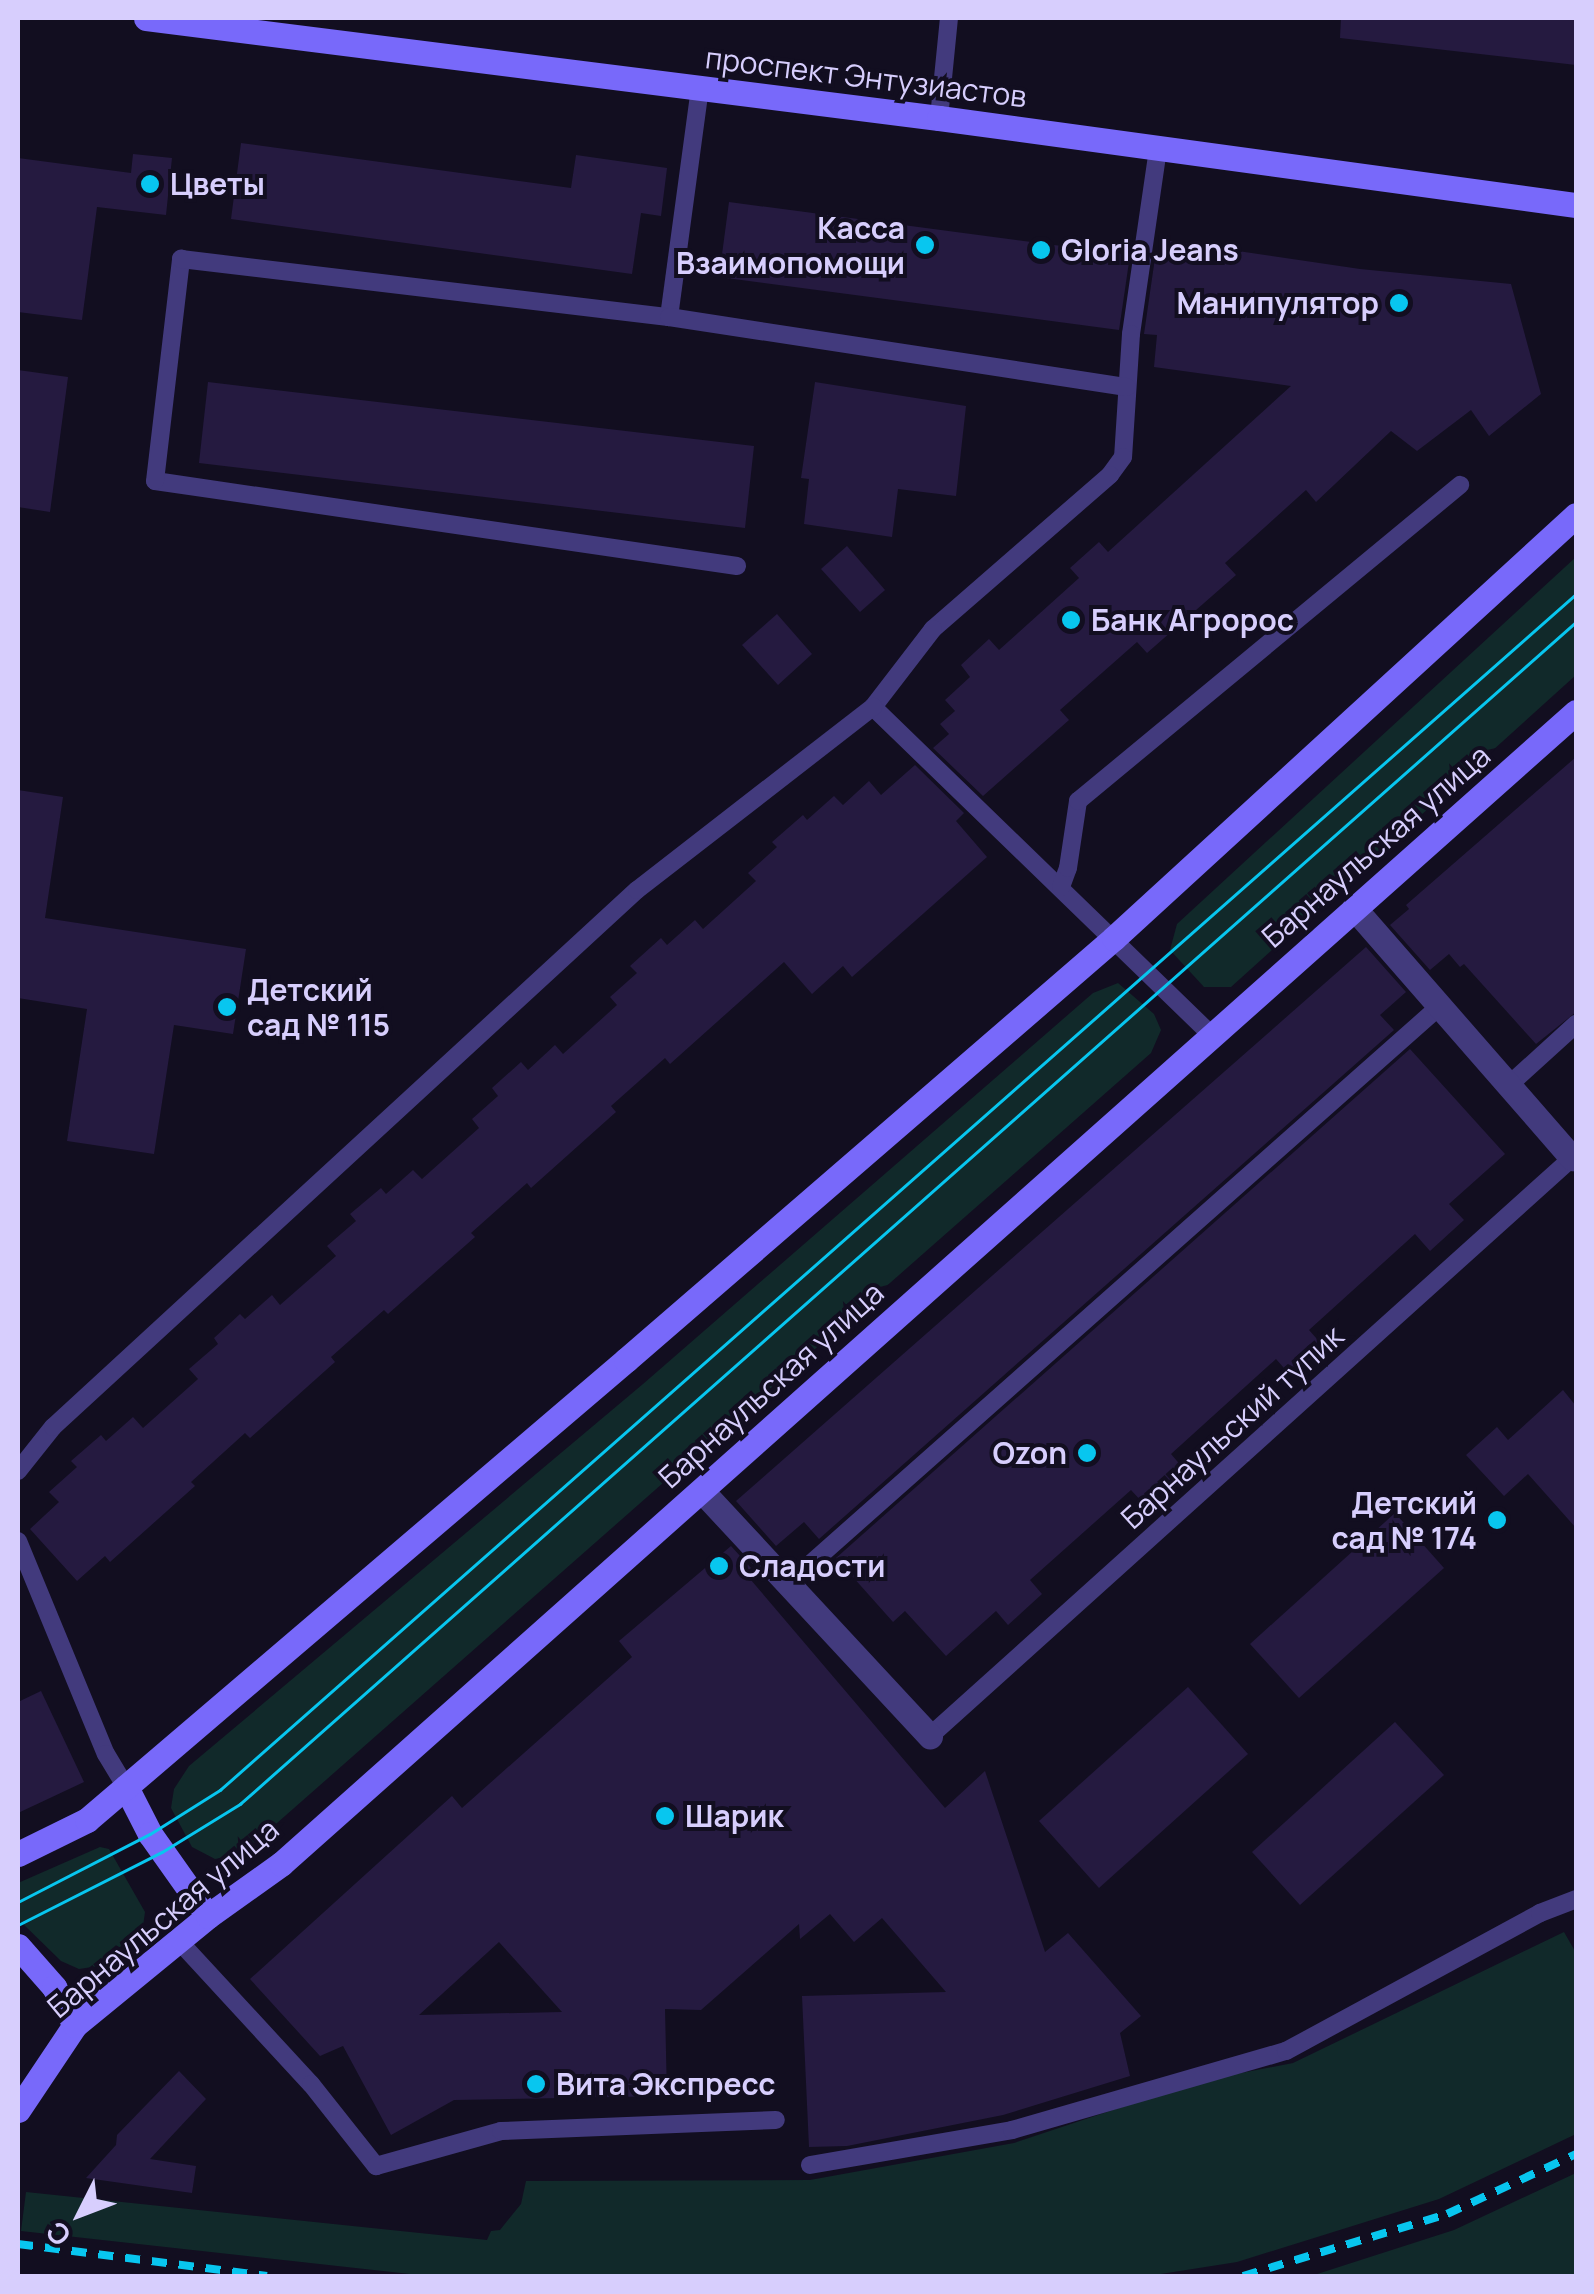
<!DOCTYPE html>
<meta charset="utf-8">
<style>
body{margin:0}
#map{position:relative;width:1594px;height:2294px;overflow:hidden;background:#120e20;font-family:Manrope,sans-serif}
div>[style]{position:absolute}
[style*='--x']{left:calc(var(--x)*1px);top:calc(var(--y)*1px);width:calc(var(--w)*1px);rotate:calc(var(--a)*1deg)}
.green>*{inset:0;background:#11292a}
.building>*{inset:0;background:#251a40}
.lane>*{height:18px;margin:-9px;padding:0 9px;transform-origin:9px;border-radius:9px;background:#423a7d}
.street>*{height:25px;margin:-12.5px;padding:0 12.5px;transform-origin:12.5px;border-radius:12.5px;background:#423a7d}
.secondary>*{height:25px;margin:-12.5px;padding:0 12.5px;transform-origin:12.5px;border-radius:12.5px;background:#7869fa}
.tram>*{height:2.5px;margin:-1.25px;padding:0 1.25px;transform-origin:1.25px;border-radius:1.25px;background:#08c6ef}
.rail>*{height:8px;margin-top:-4px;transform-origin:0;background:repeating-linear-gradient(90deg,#08c6ef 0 15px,transparent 0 27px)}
.dots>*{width:28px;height:28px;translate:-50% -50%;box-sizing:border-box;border:5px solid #120e20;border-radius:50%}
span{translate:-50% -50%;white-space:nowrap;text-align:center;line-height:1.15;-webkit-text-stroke:8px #120e20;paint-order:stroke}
.street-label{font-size:30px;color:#d7cefd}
.poi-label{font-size:30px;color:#d7cefd;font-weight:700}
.left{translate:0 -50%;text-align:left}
.right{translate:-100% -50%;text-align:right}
.frame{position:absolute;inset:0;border:20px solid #d7cefd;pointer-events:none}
.north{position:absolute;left:30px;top:2164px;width:100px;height:100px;-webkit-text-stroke:8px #120e20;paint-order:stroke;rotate:228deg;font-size:28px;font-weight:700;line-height:40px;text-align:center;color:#d7cefd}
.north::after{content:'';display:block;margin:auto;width:35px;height:45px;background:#d7cefd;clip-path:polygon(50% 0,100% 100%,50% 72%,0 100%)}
</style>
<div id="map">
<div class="green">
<div style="clip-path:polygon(1576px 557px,1576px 675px,1231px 987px,1204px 987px,1170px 950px,1177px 924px)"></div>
<div style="clip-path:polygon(1118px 983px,1154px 1014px,1161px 1030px,1151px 1053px,251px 1846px,236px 1855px,215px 1859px,192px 1847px,171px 1808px,174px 1789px,189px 1766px,643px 1384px,1093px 993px)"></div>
<div style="clip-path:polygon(100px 1847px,109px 1849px,145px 1912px,143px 1926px,99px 1966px,79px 1969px,61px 1961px,18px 1919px,18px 1883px)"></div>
<div style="clip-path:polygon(1564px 1932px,1576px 1953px,1576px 2134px,1439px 2199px,1237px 2262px,1148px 2276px,428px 2276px,21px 2231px,26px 2192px,487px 2240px,491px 2231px,500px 2230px,521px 2204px,526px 2181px,810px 2180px,1014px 2143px,1200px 2081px,1293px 2063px)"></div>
<div style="clip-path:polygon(1576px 2173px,1576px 2276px,1311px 2276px,1454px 2230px)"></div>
</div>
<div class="building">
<div style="clip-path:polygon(1341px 18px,1576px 18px,1576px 65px,1340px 38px)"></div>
<div style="clip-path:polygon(241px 143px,571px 188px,576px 155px,667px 168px,661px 216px,641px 213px,632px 274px,231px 219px)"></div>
<div style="clip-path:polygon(133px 154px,172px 158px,166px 215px,97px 207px,82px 320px,18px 312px,18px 158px,131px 173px)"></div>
<div style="clip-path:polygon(729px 202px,1130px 255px,1119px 330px,719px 277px)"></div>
<div style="clip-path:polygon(1170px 241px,1360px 269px,1511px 284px,1541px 394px,1489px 436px,1471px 410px,1417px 451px,1391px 431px,1316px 502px,1306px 490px,1225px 563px,1236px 575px,1147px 653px,1137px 642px,1060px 710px,1069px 720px,983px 796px,933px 748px,949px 734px,940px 724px,955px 711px,945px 700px,970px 677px,961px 665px,989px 639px,999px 650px,1079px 578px,1070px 568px,1099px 542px,1108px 552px,1291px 386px,1154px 367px,1157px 335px,1144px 334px,1155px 258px,1167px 260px)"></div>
<div style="clip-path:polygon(18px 370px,68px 377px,50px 512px,18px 507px)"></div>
<div style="clip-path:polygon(208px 382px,754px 446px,745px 528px,199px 463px)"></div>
<div style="clip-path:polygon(815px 382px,966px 406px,956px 496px,898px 489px,892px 537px,804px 524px,809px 479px,801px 478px)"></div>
<div style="clip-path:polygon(847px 546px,885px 590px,860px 612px,821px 569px)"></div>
<div style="clip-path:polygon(777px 614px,812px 654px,778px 685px,742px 645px)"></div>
<div style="clip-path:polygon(1576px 757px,1576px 1012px,1536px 1044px,1464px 964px,1460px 967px,1449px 954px,1430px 970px,1390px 925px,1409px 909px,1406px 905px)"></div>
<div style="clip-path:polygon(915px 765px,964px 813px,956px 821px,987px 857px,852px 977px,843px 966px,812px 994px,784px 962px,670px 1064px,665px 1058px,611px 1106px,616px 1112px,531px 1188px,527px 1183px,471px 1233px,475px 1237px,388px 1314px,384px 1310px,331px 1357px,335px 1362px,250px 1438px,245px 1433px,191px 1482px,195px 1486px,110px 1562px,105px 1556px,77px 1581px,30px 1529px,59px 1502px,49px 1492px,77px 1467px,71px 1461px,101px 1435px,106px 1441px,133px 1417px,143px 1428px,198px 1379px,189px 1369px,218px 1344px,214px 1338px,240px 1314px,245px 1319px,272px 1295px,280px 1305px,336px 1256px,327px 1246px,356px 1221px,350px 1214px,381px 1188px,386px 1194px,413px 1170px,422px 1179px,479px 1128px,472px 1119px,498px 1096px,492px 1088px,521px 1062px,528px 1070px,555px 1045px,563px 1054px,617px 1005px,610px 997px,637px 973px,630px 966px,661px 938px,667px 945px,695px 920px,703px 929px,756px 881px,748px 873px,777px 847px,772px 842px,803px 815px,807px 820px,834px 796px,843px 805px,869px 781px,881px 795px)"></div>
<div style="clip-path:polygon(18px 790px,63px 797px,45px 918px,246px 949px,233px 1034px,174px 1025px,154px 1154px,67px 1141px,87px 1009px,18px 998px)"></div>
<div style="clip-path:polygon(1366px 947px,1406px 992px,1380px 1015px,1394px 1030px,819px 1539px,804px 1522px,776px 1546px,736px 1501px)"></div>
<div style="clip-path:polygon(1410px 1049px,1505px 1154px,1449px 1204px,1464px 1220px,1430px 1251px,1415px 1234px,1309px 1330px,1324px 1347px,1291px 1376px,1276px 1359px,1171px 1454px,1183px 1468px,1143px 1503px,1131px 1490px,1030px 1580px,1042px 1594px,1008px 1625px,996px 1611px,946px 1656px,905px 1611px,893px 1622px,836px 1558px)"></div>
<div style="clip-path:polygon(1563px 1390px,1576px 1406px,1576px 1528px,1528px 1474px,1504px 1496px,1466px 1455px,1497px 1427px,1508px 1440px)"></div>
<div style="clip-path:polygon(1395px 1513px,1444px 1568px,1299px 1698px,1250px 1644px)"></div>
<div style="clip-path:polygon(evenodd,731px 1546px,751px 1568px,745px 1573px,945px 1808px,985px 1771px,1045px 1952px,1068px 1933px,1141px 2016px,1120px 2033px,1130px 2076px,1003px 2115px,847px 2146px,809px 2147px,802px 1996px,946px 1992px,882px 1918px,854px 1942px,830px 1914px,800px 1939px,799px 1924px,701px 2010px,665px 2009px,667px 2096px,454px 2100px,391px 2135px,343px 2046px,320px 2056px,250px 1979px,452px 1796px,462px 1808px,632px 1657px,619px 1641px,731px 1546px,499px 1942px,562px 2012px,419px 2015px,499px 1942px)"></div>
<div style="clip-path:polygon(1188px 1687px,1248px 1754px,1099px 1888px,1039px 1821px)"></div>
<div style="clip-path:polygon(41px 1691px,84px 1782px,18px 1813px,18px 1702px)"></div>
<div style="clip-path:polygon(1395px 1722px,1444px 1775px,1300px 1905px,1252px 1852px)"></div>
<div style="clip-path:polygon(179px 2071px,206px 2099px,150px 2159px,196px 2166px,192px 2193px,86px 2178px,116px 2145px,117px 2135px)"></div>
</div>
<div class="lane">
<div style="--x:939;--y:118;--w:100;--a:-84.3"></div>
<div style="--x:1158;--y:149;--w:187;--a:98.3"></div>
<div style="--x:1131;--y:334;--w:123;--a:93.7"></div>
<div style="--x:1123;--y:457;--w:22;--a:126"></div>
<div style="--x:1110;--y:475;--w:235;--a:139"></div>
<div style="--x:933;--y:629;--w:98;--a:127.6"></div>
<div style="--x:873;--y:707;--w:471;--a:44.1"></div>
<div style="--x:669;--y:317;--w:231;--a:-82.3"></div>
<div style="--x:737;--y:566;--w:588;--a:-171.69"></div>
<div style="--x:155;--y:481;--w:224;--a:-83.3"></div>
<div style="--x:181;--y:259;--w:491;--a:6.8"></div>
<div style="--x:669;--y:317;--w:463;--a:8.7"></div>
<div style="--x:1061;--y:887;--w:20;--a:-70"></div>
<div style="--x:1068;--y:868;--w:68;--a:-81.5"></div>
<div style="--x:1078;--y:801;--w:496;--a:-39.6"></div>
<div style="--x:1509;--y:1085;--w:91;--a:-42.3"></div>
<div style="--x:18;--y:1471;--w:56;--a:-51.5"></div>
<div style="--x:53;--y:1427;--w:793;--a:-42.6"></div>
<div style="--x:637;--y:890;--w:299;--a:-37.8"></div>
<div style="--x:18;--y:1541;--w:230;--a:67.6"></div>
<div style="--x:106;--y:1754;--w:39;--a:59"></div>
<div style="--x:790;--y:1582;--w:868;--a:-41.55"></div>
<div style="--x:930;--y:1736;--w:864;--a:-42"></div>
<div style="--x:1572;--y:1158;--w:6;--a:51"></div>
<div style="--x:178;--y:1940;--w:196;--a:47.3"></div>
<div style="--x:311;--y:2084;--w:105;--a:51.6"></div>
<div style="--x:376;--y:2166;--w:130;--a:-15.6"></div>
<div style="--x:501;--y:2131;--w:275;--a:-2.3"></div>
<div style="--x:810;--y:2165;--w:205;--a:-9.8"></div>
<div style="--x:1012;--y:2130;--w:285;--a:-16.1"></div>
<div style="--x:1286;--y:2051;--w:289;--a:-28.5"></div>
<div style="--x:1540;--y:1913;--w:39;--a:-21"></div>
</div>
<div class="street">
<div style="--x:1354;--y:908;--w:332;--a:48.9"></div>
<div style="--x:702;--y:1491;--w:335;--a:47.1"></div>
</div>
<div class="secondary">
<div style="--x:146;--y:18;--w:799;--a:7.19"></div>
<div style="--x:939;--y:118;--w:643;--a:7.78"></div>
<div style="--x:126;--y:1787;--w:53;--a:62.9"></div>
<div style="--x:150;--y:1834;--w:100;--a:54.7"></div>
<div style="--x:18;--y:1854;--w:77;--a:-26.2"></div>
<div style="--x:87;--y:1820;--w:709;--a:-40.48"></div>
<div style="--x:626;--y:1360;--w:645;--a:-40.85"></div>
<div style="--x:1114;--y:938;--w:626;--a:-42.48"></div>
<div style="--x:18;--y:1946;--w:55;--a:48.7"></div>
<div style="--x:54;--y:1987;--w:43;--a:61.1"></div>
<div style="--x:18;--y:2110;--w:102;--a:-56.2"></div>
<div style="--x:75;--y:2025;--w:172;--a:-39.3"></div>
<div style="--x:208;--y:1916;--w:90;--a:-35.5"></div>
<div style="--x:281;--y:1864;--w:1733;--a:-41.66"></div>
</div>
<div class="tram">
<div style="--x:18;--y:1902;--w:148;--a:-27.3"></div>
<div style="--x:150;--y:1834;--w:83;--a:-32.2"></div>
<div style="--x:220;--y:1790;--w:1808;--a:-41.41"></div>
<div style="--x:18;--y:1925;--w:161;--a:-26.9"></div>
<div style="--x:162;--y:1852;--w:92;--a:-31.6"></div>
<div style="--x:240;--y:1804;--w:1784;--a:-41.5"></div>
</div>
<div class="rail">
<div style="--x:18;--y:2244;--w:251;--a:7.3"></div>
<div style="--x:1243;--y:2276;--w:213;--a:-16.9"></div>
<div style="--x:1447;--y:2214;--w:142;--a:-24.9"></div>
</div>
<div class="dots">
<div style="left:150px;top:184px;background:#08c6ef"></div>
<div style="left:925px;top:245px;background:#08c6ef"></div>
<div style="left:1041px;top:250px;background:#08c6ef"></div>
<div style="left:1399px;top:303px;background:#08c6ef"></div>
<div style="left:1071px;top:620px;background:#08c6ef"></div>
<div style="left:227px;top:1007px;background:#08c6ef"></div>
<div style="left:1087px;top:1453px;background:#08c6ef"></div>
<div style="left:1497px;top:1520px;background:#08c6ef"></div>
<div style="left:719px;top:1566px;background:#08c6ef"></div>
<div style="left:665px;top:1816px;background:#08c6ef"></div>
<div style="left:536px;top:2084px;background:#08c6ef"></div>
</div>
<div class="street-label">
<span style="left:866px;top:77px;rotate:7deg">проспект Энтузиастов</span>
<span style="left:1376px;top:846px;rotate:-41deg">Барнаульская улица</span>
<span style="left:771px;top:1385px;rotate:-42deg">Барнаульская улица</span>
<span style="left:1232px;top:1427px;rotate:-42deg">Барнаульский тупик</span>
<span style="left:163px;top:1918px;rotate:-40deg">Барнаульская улица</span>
</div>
<div class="poi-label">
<span class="left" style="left:170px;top:184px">Цветы</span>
<span class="right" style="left:905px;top:245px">Касса<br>Взаимопомощи</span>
<span class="left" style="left:1061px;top:250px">Gloria Jeans</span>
<span class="right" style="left:1379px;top:303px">Манипулятор</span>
<span class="left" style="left:1091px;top:620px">Банк Агророс</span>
<span class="left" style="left:247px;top:1007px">Детский<br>сад № 115</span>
<span class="right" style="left:1067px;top:1453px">Ozon</span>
<span class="right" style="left:1477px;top:1520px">Детский<br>сад № 174</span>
<span class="left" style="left:739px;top:1566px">Сладости</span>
<span class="left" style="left:685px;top:1816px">Шарик</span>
<span class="left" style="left:556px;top:2084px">Вита Экспресс</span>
</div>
<div class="frame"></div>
<div class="north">С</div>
</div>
